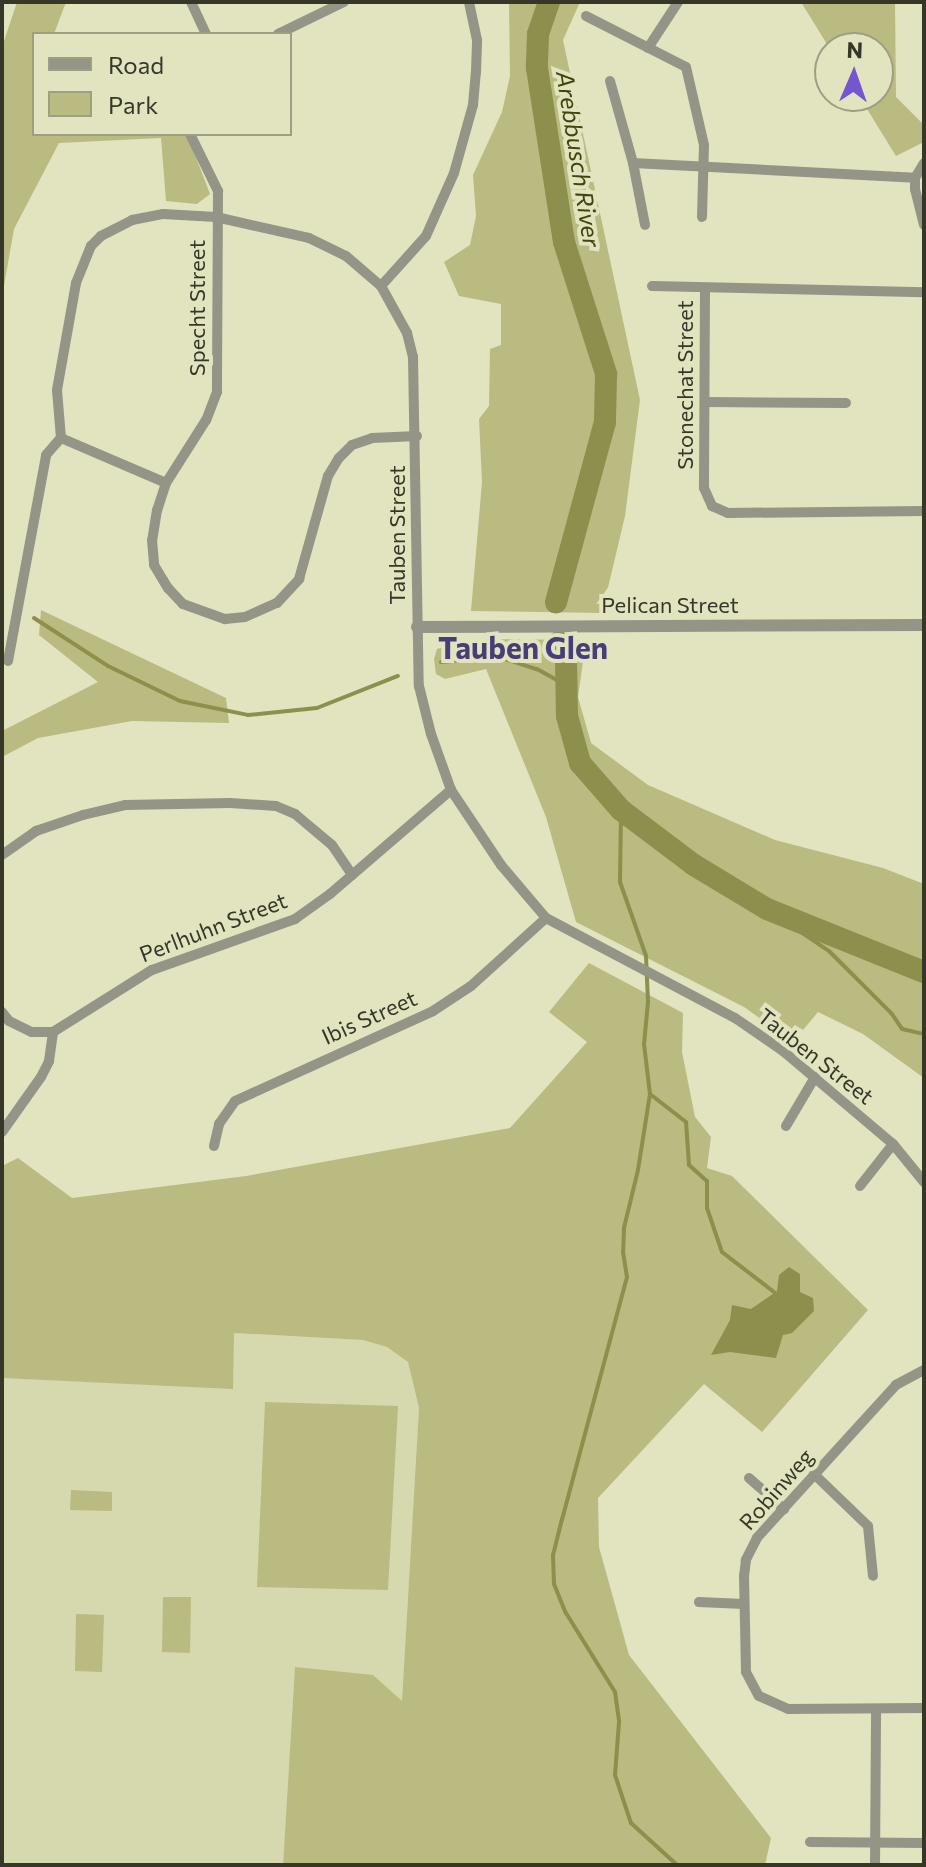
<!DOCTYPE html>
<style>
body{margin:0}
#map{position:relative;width:926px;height:1867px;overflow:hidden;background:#e1e4bf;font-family:Commissioner,sans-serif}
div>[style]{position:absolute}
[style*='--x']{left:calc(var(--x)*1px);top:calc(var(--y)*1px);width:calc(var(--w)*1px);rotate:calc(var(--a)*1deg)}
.built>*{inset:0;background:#d6d8ad}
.green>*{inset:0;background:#b9bb81}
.water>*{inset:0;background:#8d8f4c}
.stream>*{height:4px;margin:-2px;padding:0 2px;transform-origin:2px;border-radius:2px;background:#8d8f4c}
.river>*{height:22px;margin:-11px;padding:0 11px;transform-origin:11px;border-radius:11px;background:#8d8f4c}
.minor>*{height:10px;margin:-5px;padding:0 5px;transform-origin:5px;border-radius:5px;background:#949586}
.tertiary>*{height:12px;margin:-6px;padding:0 6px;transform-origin:6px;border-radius:6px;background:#949586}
span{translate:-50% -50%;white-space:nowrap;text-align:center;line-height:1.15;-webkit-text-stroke:8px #e1e4bf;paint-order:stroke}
.street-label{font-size:22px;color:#363728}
.water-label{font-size:24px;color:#42430d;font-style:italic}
.district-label{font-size:30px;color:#483c79;font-weight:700}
.frame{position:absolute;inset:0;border:4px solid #363728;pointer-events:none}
.legend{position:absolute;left:32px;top:32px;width:260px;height:104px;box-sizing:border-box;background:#e1e4bf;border:2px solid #9d9f83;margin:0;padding:10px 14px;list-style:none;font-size:24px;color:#363728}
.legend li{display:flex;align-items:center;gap:16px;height:40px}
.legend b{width:40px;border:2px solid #9d9f83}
.north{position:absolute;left:814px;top:32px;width:80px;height:80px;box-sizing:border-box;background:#e1e4bf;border:2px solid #9d9f83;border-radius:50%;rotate:2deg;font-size:22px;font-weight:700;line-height:32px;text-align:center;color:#363728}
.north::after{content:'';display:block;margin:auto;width:28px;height:36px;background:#7356d0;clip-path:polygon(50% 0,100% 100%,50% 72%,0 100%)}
</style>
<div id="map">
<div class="built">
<div style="clip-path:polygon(233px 1333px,363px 1340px,387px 1347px,408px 1362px,419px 1408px,402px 1702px,295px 1667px,283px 1865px,2px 1865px,2px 1378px,233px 1388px)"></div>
</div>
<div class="green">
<div style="clip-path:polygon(17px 2px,66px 2px,54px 34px,34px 34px,34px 134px,187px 134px,210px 194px,197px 204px,166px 201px,161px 138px,59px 143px,14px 229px,2px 297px,2px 47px)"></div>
<div style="clip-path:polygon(509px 2px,580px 2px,563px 40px,640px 400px,625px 516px,602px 613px,471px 611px,482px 482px,479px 419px,489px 406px,490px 349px,501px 345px,501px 304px,459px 296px,444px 262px,470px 245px,476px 216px,473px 175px,502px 112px,510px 76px)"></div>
<div style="clip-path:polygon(801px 2px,895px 2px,896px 97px,924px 125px,924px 142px,896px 156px,859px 96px,878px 96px,878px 48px,830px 49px)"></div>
<div style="clip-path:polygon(41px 610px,226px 698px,229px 723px,132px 721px,38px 738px,2px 757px,2px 731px,98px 682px,39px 635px)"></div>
<div style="clip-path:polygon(475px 639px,586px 640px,578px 697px,591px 743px,648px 785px,775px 840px,883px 868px,924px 884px,924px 1078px,863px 1034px,818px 1012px,793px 1042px,744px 1007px,576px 922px,546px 817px,486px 669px,445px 679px,436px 674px,434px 659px,437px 649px)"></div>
<div style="clip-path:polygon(589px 963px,683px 1013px,682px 1052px,695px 1117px,711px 1137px,707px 1168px,732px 1176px,868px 1310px,762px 1432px,704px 1384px,598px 1498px,599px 1547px,629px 1655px,771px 1838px,765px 1865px,283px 1865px,295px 1667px,373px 1675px,402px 1701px,419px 1408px,408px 1362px,387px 1347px,363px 1340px,234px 1333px,233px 1389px,2px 1378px,2px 1166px,18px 1158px,72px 1198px,246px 1176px,510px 1128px,587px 1042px,549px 1012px)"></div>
<div style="clip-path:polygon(265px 1402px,398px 1406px,388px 1590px,257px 1587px)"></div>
<div style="clip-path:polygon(71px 1490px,112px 1492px,112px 1511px,70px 1510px)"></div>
<div style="clip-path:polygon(163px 1597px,191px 1597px,190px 1653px,162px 1652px)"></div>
<div style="clip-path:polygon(76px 1614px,104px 1615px,102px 1672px,75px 1671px)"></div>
</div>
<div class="water">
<div style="clip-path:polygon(789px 1267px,800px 1274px,800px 1292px,813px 1298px,814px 1311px,792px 1333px,783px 1335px,776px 1358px,730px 1352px,711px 1355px,730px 1320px,732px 1305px,751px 1309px,777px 1291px,779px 1275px)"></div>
</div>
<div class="stream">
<div style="--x:34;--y:618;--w:88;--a:33"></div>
<div style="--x:108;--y:666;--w:80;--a:25.9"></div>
<div style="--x:180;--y:701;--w:69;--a:11.6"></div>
<div style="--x:248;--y:715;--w:69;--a:-5.8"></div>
<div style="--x:317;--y:708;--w:87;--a:-21.6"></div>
<div style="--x:441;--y:662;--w:58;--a:-4.9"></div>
<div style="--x:499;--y:657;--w:40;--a:18"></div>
<div style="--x:537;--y:669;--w:33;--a:29"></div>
<div style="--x:621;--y:810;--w:72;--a:90.8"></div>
<div style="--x:620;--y:882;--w:78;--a:70.6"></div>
<div style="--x:646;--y:956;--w:46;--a:87.5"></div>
<div style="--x:648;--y:1002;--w:42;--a:95.4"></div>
<div style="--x:644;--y:1044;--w:50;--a:83.2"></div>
<div style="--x:650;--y:1094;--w:77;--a:99"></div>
<div style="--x:638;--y:1170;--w:60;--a:103.6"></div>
<div style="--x:624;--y:1228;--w:24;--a:92"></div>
<div style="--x:623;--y:1252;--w:25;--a:81"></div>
<div style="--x:627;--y:1277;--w:251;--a:105"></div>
<div style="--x:562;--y:1519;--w:37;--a:104"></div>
<div style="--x:553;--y:1555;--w:29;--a:88"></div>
<div style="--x:554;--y:1584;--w:31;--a:68"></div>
<div style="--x:566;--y:1613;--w:93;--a:58.2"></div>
<div style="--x:615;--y:1692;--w:30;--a:82"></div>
<div style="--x:619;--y:1722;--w:53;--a:94.3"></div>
<div style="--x:615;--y:1775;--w:51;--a:71.6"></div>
<div style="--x:631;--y:1823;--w:62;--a:42.4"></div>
<div style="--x:767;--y:909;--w:75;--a:34.1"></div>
<div style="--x:829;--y:951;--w:89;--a:45"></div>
<div style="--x:892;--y:1014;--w:18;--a:56"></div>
<div style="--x:902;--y:1029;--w:23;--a:13"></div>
<div style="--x:650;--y:1094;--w:46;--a:37.9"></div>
<div style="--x:686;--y:1122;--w:43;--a:86"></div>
<div style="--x:689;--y:1165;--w:24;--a:42"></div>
<div style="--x:707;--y:1181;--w:27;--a:90"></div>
<div style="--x:707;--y:1208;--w:46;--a:71.2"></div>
<div style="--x:722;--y:1252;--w:66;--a:37.6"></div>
</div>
<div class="river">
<div style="--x:549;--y:2;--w:34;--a:109"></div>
<div style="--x:538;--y:34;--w:34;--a:92"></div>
<div style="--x:537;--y:68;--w:176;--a:81.2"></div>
<div style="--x:564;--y:242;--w:139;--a:72.3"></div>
<div style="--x:606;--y:374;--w:48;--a:91.2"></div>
<div style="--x:605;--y:422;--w:187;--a:105.2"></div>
<div style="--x:559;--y:642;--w:18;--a:68"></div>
<div style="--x:566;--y:659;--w:57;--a:89"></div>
<div style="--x:567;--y:716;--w:49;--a:74.5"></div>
<div style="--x:580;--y:763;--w:62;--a:48.9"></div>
<div style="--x:621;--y:810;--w:91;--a:37"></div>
<div style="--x:694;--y:865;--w:85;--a:31.1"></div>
<div style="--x:767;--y:909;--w:169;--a:21.9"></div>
</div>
<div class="minor">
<div style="--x:191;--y:2;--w:35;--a:65"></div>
<div style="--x:586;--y:16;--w:112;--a:27"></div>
<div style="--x:686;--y:67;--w:80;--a:77"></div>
<div style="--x:704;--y:145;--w:72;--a:91.6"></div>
<div style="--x:278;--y:34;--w:73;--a:-25.9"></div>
<div style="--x:648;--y:48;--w:55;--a:-56.9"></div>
<div style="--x:610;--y:81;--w:85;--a:74.3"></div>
<div style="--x:633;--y:163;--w:63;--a:79"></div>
<div style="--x:190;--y:134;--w:64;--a:63.8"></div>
<div style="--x:218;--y:191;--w:201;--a:90.3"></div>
<div style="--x:217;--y:392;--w:30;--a:111"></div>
<div style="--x:206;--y:420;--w:75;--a:122.4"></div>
<div style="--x:166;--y:483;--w:28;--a:108"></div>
<div style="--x:157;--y:510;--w:30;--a:99"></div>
<div style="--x:152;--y:540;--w:25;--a:85"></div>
<div style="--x:154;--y:565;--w:27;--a:59"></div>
<div style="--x:168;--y:588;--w:22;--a:47"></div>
<div style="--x:183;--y:604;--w:45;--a:19.7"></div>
<div style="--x:225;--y:619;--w:20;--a:-6"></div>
<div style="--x:245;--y:617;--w:35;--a:-24"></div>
<div style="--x:277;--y:603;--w:33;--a:-47"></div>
<div style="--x:299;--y:579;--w:107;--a:-74.3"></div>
<div style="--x:328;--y:476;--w:21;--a:-59"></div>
<div style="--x:339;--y:458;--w:18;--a:-45"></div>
<div style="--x:352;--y:445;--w:21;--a:-19"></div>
<div style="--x:372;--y:438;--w:45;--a:-2.5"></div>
<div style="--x:633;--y:163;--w:282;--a:3"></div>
<div style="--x:924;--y:163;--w:17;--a:121"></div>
<div style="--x:915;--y:178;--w:11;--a:90"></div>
<div style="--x:915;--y:189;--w:37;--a:76"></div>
<div style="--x:381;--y:286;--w:67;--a:-48"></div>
<div style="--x:426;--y:236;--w:69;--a:-66"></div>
<div style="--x:454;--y:173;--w:71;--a:-74.4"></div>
<div style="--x:473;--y:105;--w:33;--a:-85"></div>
<div style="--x:476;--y:72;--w:32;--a:-88"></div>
<div style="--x:477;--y:40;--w:39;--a:-102"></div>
<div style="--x:652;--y:286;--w:272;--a:1.3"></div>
<div style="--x:705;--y:289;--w:199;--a:90.3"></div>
<div style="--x:704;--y:488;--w:20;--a:66"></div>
<div style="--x:712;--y:506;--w:17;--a:24"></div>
<div style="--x:728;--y:513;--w:196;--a:-0.6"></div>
<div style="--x:705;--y:402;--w:141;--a:0.4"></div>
<div style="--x:61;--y:438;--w:48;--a:-94.8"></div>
<div style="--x:57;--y:390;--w:109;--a:-79.9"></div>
<div style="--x:76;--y:283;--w:40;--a:-68"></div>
<div style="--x:91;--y:246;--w:14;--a:-45"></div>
<div style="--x:101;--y:236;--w:35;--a:-27"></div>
<div style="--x:132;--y:220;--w:32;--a:-11"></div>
<div style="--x:163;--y:214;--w:53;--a:3.2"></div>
<div style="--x:216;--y:217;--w:95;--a:12.7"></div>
<div style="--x:309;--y:238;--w:41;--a:25.9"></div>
<div style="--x:346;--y:256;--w:46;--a:40.6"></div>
<div style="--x:381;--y:286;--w:54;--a:61"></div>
<div style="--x:407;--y:333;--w:25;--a:76"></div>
<div style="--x:413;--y:357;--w:329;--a:89"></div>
<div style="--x:419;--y:686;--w:49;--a:76"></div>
<div style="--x:431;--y:734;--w:59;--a:70.3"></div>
<div style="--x:451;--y:790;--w:90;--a:56.3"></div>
<div style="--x:501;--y:865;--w:70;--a:49.7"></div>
<div style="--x:546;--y:918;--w:214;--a:27.9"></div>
<div style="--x:735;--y:1018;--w:58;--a:34.5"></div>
<div style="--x:783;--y:1051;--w:144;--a:40.2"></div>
<div style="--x:893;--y:1144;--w:49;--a:50.8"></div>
<div style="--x:61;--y:438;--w:114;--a:23.2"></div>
<div style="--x:8;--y:661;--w:209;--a:-79.5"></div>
<div style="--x:46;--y:455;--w:23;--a:-49"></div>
<div style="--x:2;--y:855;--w:42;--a:-35.2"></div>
<div style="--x:36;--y:831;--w:50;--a:-18.8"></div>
<div style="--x:83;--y:815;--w:43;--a:-13.4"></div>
<div style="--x:125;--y:805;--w:105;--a:-1.1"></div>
<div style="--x:230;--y:803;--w:46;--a:3.7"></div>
<div style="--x:276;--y:806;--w:21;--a:23"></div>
<div style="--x:295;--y:814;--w:48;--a:40"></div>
<div style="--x:332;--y:845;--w:36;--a:56"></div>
<div style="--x:2;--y:1012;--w:11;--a:52"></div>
<div style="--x:9;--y:1021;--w:25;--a:26"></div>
<div style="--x:32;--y:1032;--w:21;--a:0"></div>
<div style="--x:53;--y:1032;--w:117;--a:-32.1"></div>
<div style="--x:152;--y:970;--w:152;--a:-19.6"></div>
<div style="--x:295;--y:919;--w:43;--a:-35.5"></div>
<div style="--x:330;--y:894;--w:160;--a:-40.7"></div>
<div style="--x:786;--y:1126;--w:57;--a:-59.4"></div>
<div style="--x:2;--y:1132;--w:67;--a:-54.7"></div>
<div style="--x:41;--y:1077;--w:18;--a:-63"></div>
<div style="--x:49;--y:1061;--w:29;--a:-82"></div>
<div style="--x:214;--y:1146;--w:23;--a:-77"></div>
<div style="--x:219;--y:1124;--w:28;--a:-55"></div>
<div style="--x:235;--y:1101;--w:217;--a:-24.4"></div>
<div style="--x:433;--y:1011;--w:45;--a:-33.3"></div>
<div style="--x:471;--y:986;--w:101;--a:-42.2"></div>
<div style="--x:860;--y:1186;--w:53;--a:-51.8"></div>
<div style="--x:924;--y:1370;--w:32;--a:152"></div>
<div style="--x:896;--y:1385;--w:207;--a:132.3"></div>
<div style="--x:757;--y:1538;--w:25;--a:117"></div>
<div style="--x:746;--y:1560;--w:16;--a:97"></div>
<div style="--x:744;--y:1576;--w:96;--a:88.8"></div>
<div style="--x:746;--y:1672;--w:27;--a:62"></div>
<div style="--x:759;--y:1696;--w:32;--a:24"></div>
<div style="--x:788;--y:1709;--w:136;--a:-0.4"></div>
<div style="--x:814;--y:1474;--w:75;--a:43.9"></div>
<div style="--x:868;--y:1526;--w:50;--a:84.3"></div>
<div style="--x:749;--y:1478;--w:47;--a:41.5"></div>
<div style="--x:699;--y:1602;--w:45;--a:2.5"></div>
<div style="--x:810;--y:1842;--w:114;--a:0.5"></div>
<div style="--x:875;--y:1865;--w:155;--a:-89.6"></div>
</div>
<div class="tertiary">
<div style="--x:417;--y:627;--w:507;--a:-0.23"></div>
</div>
<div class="street-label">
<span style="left:197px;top:308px;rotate:-90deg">Specht Street</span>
<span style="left:685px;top:385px;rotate:-90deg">Stonechat Street</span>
<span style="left:397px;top:535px;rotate:-90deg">Tauben Street</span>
<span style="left:670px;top:605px">Pelican Street</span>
<span style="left:213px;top:927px;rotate:-21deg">Perlhuhn Street</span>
<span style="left:369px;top:1017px;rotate:-24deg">Ibis Street</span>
<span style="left:816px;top:1056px;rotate:38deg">Tauben Street</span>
<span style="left:776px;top:1489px;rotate:-49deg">Robinweg</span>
</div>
<div class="water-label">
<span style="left:579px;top:159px;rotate:81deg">Arebbusch River</span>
</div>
<div class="district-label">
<span style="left:523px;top:647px">Tauben Glen</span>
</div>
<div class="frame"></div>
<ul class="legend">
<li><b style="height:10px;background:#949586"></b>Road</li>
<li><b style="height:22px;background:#b9bb81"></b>Park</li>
</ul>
<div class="north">N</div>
</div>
